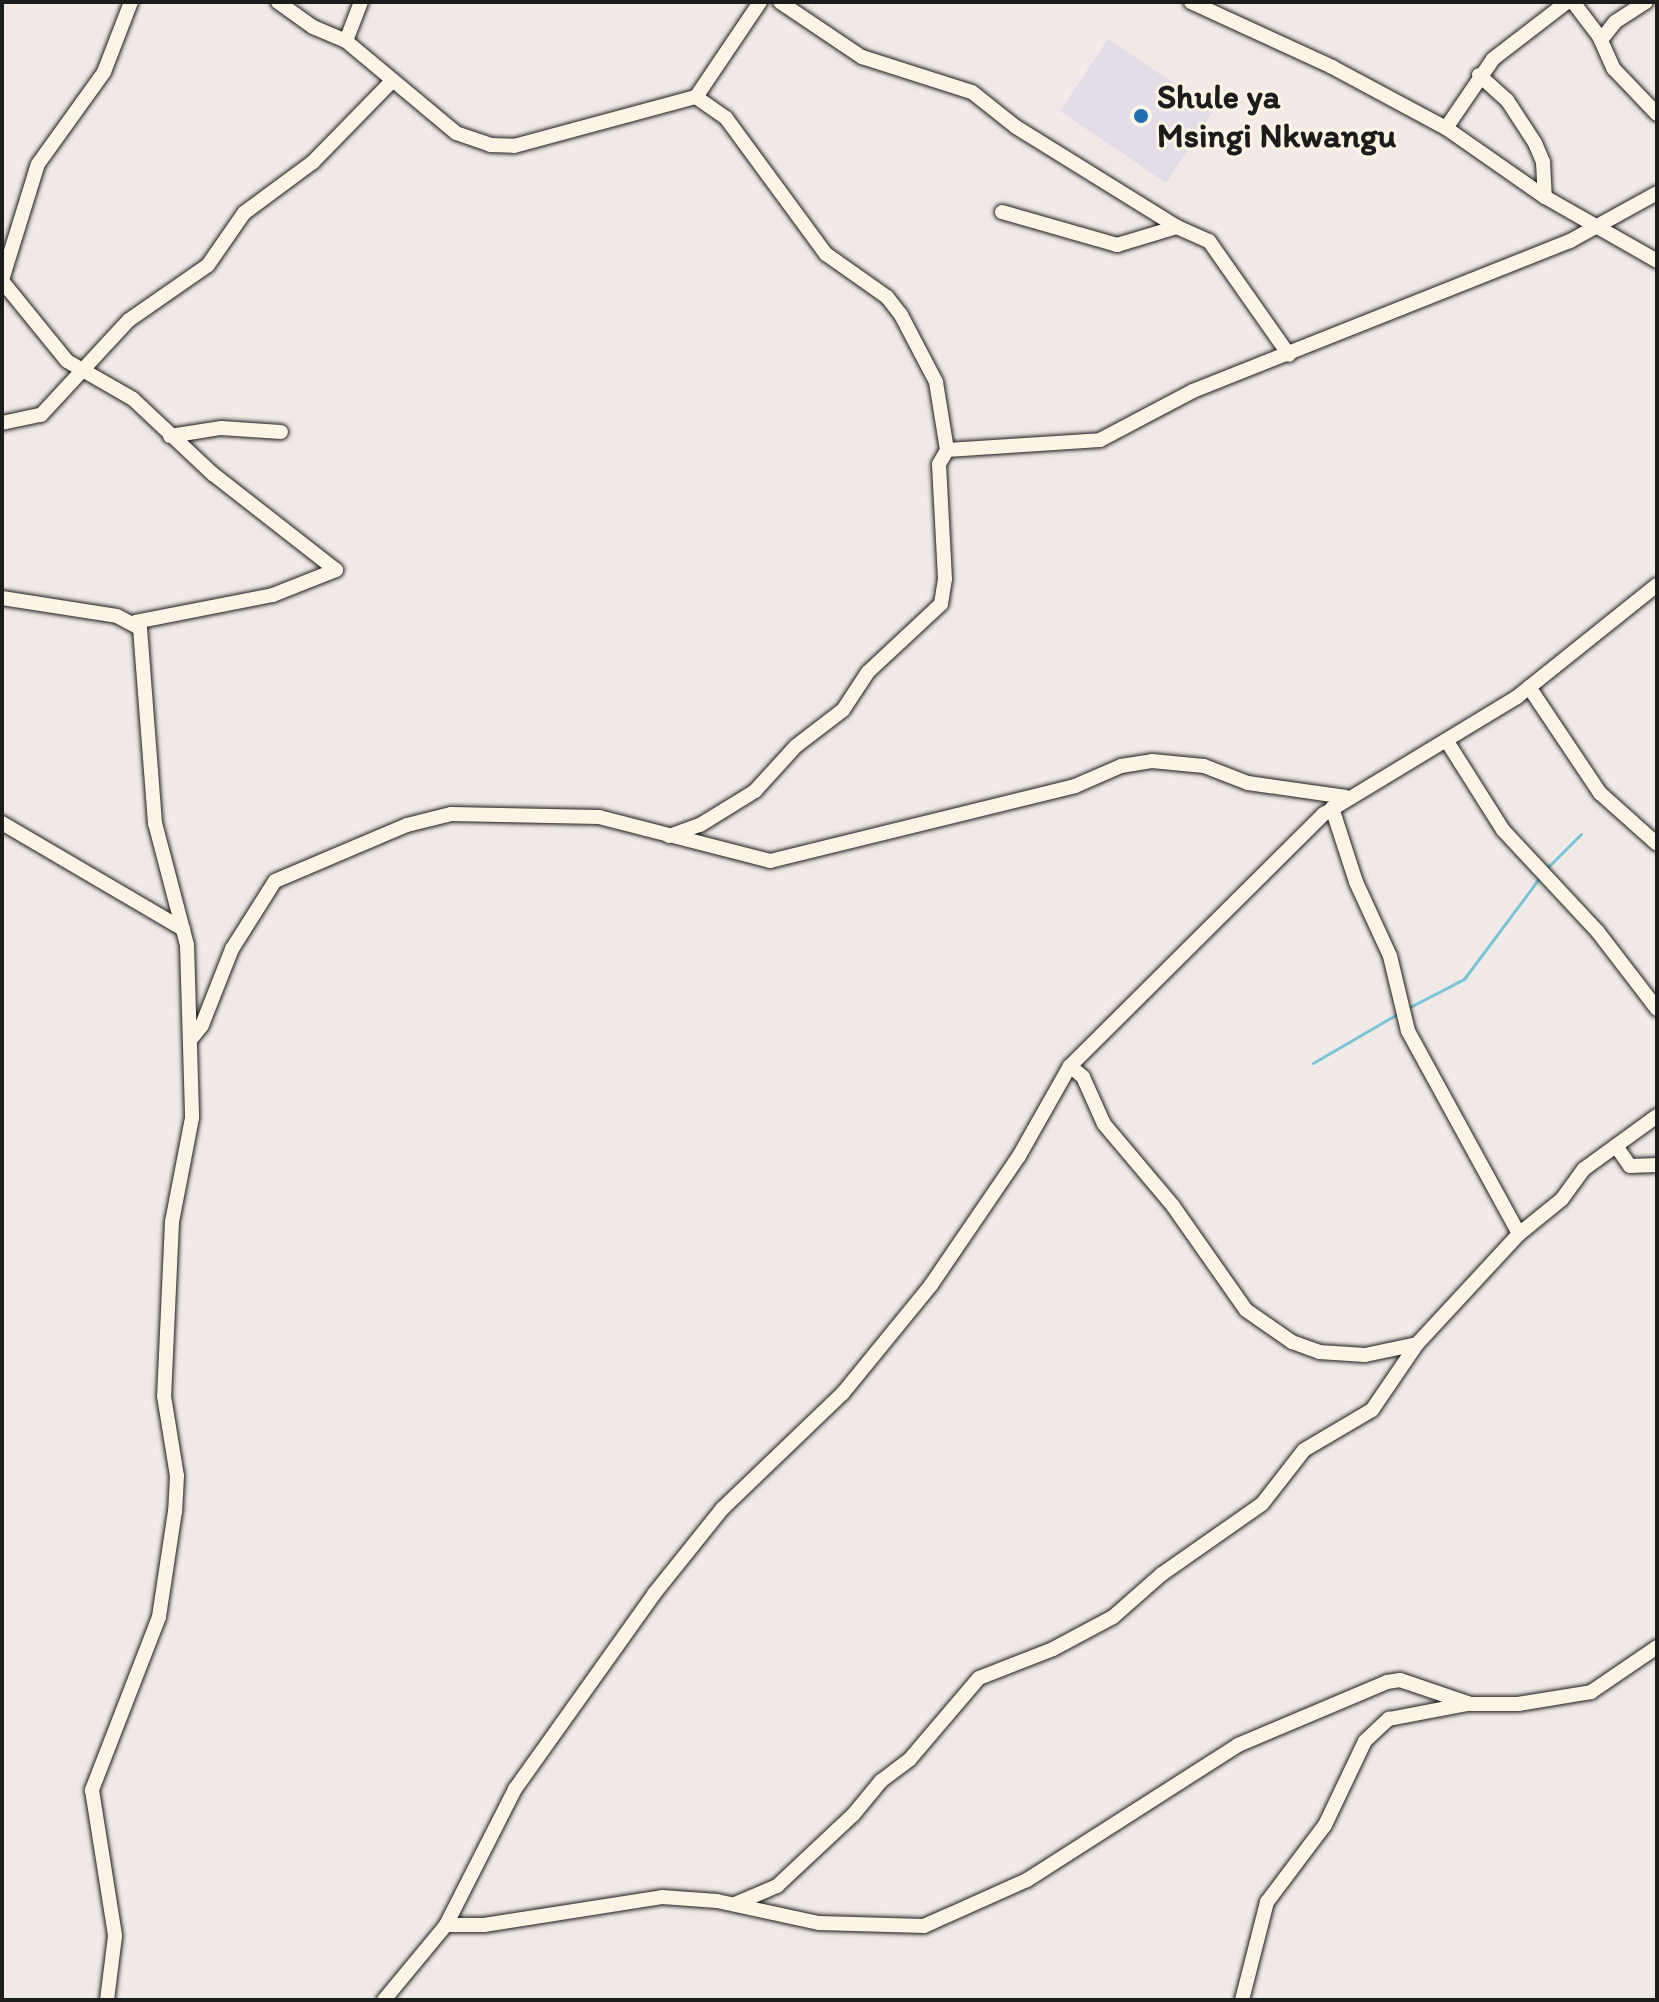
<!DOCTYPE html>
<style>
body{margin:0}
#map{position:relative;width:1659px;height:2002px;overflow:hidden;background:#f1eae7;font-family:Itim,sans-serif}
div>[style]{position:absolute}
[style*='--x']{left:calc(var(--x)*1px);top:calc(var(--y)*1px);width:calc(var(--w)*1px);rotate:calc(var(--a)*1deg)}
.built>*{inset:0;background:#e4dce9}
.stream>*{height:3px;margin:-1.5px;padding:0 1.5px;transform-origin:1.5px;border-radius:1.5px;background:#7ac5d9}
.roads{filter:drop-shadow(0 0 2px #1c1c1c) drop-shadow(0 0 2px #1c1c1c)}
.minor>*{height:14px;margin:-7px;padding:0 7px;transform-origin:7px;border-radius:7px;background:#fcf5e5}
.dots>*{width:22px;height:22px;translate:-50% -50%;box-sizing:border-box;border:4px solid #fcf5e5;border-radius:50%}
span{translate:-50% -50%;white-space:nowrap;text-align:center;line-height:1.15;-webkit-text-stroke:6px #fcf5e5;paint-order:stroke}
.poi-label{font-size:34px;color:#1c1c1c;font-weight:700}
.left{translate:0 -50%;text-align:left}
.frame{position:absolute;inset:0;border:4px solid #1c1c1c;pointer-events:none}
</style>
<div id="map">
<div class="built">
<div style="clip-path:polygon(1108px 39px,1214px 110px,1166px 183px,1060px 111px)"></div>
</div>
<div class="stream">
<div style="--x:1547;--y:868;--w:48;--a:-45"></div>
<div style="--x:1406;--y:1009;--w:65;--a:-27.3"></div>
<div style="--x:1464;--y:979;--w:127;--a:-53.3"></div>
<div style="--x:1313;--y:1063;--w:99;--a:-30.2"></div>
</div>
<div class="roads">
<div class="minor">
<div style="--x:278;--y:2;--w:43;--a:35.5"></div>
<div style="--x:313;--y:27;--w:36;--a:23"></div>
<div style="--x:346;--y:41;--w:143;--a:39.9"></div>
<div style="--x:456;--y:133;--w:36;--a:19"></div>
<div style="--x:490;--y:145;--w:24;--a:2"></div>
<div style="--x:514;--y:146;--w:188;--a:-15.1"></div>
<div style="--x:696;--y:97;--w:115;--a:-56"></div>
<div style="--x:780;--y:2;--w:99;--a:33.9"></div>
<div style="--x:862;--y:57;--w:115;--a:17.7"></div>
<div style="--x:972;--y:92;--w:56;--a:38.5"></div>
<div style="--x:1016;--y:127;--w:190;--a:31.8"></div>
<div style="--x:1191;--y:2;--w:155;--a:24.7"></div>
<div style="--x:1332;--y:67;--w:129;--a:28.2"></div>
<div style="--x:1446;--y:128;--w:121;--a:34.9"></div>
<div style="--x:1545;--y:197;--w:129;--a:29.7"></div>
<div style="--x:1573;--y:2;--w:43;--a:52.6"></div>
<div style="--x:1599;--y:36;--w:36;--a:66"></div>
<div style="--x:1614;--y:69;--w:62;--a:46.3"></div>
<div style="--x:1601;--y:40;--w:23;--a:-52"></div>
<div style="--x:1615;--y:22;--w:37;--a:-33"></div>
<div style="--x:346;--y:41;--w:42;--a:-69"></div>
<div style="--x:1479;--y:75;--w:38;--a:42"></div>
<div style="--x:1507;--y:100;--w:51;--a:56.9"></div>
<div style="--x:1535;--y:143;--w:21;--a:67"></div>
<div style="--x:1543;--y:162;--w:35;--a:87"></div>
<div style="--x:696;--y:97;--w:37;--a:35"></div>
<div style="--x:726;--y:118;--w:169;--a:53.7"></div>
<div style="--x:826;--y:254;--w:75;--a:35.2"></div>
<div style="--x:887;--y:297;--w:23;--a:52"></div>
<div style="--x:901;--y:315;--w:76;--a:62.4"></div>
<div style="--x:936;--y:382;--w:69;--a:80.8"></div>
<div style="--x:1446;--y:128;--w:83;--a:-55.7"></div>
<div style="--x:1493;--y:59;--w:93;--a:-37.6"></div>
<div style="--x:1002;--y:212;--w:120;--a:16"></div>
<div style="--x:1117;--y:245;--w:63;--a:-16.7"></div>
<div style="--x:1177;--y:227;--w:35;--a:24"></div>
<div style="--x:1209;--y:241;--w:139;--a:54.9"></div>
<div style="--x:2;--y:280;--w:121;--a:-72.8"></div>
<div style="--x:38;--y:164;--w:113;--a:-54.3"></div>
<div style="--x:104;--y:72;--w:75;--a:-68.9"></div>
<div style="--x:2;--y:281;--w:103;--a:50.9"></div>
<div style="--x:67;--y:361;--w:76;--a:29.9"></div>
<div style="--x:133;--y:399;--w:110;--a:43.2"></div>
<div style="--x:213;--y:474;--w:156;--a:38"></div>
<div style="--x:336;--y:570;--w:68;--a:158.4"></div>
<div style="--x:273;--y:595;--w:140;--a:168.9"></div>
<div style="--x:2;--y:423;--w:40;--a:-12"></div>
<div style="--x:41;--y:415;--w:129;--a:-47.2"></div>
<div style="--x:129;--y:320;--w:96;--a:-34.8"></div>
<div style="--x:208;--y:265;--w:63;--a:-55.3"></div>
<div style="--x:244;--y:213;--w:86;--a:-36.5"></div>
<div style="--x:313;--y:162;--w:113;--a:-45.7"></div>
<div style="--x:170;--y:436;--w:52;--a:-8.9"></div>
<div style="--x:221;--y:428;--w:60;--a:3.8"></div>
<div style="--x:2;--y:598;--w:116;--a:8.9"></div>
<div style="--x:117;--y:616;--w:26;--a:28"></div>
<div style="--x:140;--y:628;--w:196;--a:85.6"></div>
<div style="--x:155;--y:823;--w:126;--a:75.3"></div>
<div style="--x:187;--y:945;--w:173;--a:88.3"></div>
<div style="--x:192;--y:1118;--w:106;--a:100.9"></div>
<div style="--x:172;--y:1222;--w:174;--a:92.6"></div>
<div style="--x:164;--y:1396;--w:81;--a:80.8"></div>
<div style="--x:177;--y:1476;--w:35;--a:93"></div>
<div style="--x:175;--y:1511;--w:107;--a:98.6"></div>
<div style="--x:159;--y:1617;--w:186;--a:111.2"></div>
<div style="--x:92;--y:1790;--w:148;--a:81"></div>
<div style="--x:115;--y:1936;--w:64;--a:97.1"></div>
<div style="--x:1529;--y:687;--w:128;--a:56.2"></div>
<div style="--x:1600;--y:793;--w:76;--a:41.8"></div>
<div style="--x:1448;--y:743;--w:103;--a:57.7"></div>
<div style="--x:1503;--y:830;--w:139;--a:47"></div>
<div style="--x:1598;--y:932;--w:97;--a:52.5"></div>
<div style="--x:1332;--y:808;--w:78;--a:72"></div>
<div style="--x:1356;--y:882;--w:81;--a:65.3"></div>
<div style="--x:1390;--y:956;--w:77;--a:76.5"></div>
<div style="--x:1408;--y:1031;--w:231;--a:61.3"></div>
<div style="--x:2;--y:823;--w:210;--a:30.4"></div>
<div style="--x:669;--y:836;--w:33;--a:-20"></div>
<div style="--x:700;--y:825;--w:65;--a:-31.7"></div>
<div style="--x:755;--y:791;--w:61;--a:-47.7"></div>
<div style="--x:796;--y:746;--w:59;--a:-37.5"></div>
<div style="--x:843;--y:710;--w:45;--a:-56.7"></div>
<div style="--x:868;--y:672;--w:100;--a:-43"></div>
<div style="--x:941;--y:604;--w:25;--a:-81"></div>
<div style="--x:945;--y:579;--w:115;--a:-93"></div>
<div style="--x:939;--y:464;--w:16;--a:-60"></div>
<div style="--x:947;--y:450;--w:153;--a:-3.7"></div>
<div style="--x:1100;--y:440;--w:105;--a:-27.8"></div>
<div style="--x:1193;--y:391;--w:406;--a:-21.7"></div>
<div style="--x:1570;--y:241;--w:99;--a:-28.9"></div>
<div style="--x:190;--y:1040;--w:19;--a:-51"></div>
<div style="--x:202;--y:1025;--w:82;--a:-68.5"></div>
<div style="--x:232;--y:949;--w:80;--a:-57.7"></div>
<div style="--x:275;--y:881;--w:143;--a:-23"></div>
<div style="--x:407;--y:825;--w:45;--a:-14"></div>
<div style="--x:451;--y:814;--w:148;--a:1.2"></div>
<div style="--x:599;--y:817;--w:177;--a:14.4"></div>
<div style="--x:770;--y:861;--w:314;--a:-13.8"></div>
<div style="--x:1075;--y:786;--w:50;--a:-23.5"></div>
<div style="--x:1121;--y:766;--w:31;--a:-9"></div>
<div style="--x:1152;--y:761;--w:52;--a:5.5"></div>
<div style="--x:1204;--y:766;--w:47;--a:21.1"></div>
<div style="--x:1248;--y:783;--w:99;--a:8.1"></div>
<div style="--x:1070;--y:1066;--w:17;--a:40"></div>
<div style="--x:1083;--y:1077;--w:51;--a:65.9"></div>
<div style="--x:1104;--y:1124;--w:107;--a:49.9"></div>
<div style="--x:1173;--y:1206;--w:127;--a:54.9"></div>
<div style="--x:1246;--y:1310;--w:56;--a:34.8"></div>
<div style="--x:1292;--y:1342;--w:29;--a:20"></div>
<div style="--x:1319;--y:1352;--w:46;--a:3.7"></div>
<div style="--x:1365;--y:1355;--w:53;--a:-11.9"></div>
<div style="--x:1616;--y:1146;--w:24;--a:55"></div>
<div style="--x:1630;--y:1166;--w:27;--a:-2"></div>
<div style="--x:735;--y:1904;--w:46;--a:-23.2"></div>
<div style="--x:777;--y:1886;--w:104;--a:-43.1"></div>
<div style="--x:853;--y:1815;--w:44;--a:-50.5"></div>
<div style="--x:881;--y:1781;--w:36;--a:-37"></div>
<div style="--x:910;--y:1759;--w:106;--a:-49.6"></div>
<div style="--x:979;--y:1678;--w:79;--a:-21.4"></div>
<div style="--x:1053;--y:1649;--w:68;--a:-28.1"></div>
<div style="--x:1113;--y:1617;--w:65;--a:-41.3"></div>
<div style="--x:1162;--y:1574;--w:122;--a:-35"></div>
<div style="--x:1262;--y:1504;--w:68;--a:-52.1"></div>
<div style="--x:1304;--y:1450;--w:79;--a:-30.5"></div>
<div style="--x:1372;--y:1410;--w:80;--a:-55.7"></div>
<div style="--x:1417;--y:1344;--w:150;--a:-47.2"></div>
<div style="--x:1519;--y:1234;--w:55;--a:-39.1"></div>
<div style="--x:1562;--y:1199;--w:37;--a:-54"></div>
<div style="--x:1584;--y:1169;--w:90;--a:-36"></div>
<div style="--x:446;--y:1925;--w:38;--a:0"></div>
<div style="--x:484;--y:1925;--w:180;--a:-8.9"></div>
<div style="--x:662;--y:1897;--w:55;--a:4.2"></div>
<div style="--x:717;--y:1901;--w:104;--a:12.2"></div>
<div style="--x:819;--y:1923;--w:105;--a:1.6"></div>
<div style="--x:924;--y:1926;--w:113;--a:-24.1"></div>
<div style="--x:1027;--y:1880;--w:250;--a:-32.6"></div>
<div style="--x:1238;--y:1745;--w:162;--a:-22.9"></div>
<div style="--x:1387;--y:1682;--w:13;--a:-9"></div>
<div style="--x:1400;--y:1680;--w:75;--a:18.7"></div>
<div style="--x:1471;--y:1704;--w:47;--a:0"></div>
<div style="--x:1518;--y:1704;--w:74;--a:-9.3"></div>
<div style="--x:1591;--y:1692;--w:80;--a:-34.3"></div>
<div style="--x:384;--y:2000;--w:97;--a:-50.4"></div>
<div style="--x:446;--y:1925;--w:153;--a:-63.1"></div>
<div style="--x:515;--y:1789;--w:239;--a:-54.5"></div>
<div style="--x:654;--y:1594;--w:110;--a:-51.3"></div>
<div style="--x:723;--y:1508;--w:166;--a:-43.8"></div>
<div style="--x:843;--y:1393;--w:139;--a:-50.8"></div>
<div style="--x:931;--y:1285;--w:156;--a:-55.7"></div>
<div style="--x:1019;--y:1156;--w:103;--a:-60.5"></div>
<div style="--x:1070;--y:1066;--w:358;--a:-44.8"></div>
<div style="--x:1324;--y:814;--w:226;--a:-31.2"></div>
<div style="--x:1517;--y:697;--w:179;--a:-38.7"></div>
<div style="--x:1242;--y:2000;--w:101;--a:-75.7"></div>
<div style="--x:1267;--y:1902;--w:96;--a:-53"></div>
<div style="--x:1325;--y:1825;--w:93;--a:-64.5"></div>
<div style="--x:1365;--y:1741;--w:33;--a:-43"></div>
<div style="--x:1389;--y:1719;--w:79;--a:-10.9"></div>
</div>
</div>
<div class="dots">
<div style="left:1141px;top:116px;background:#1f6fb2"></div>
</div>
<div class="poi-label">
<span class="left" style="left:1157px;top:116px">Shule ya<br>Msingi Nkwangu</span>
</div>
<div class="frame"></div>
</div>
